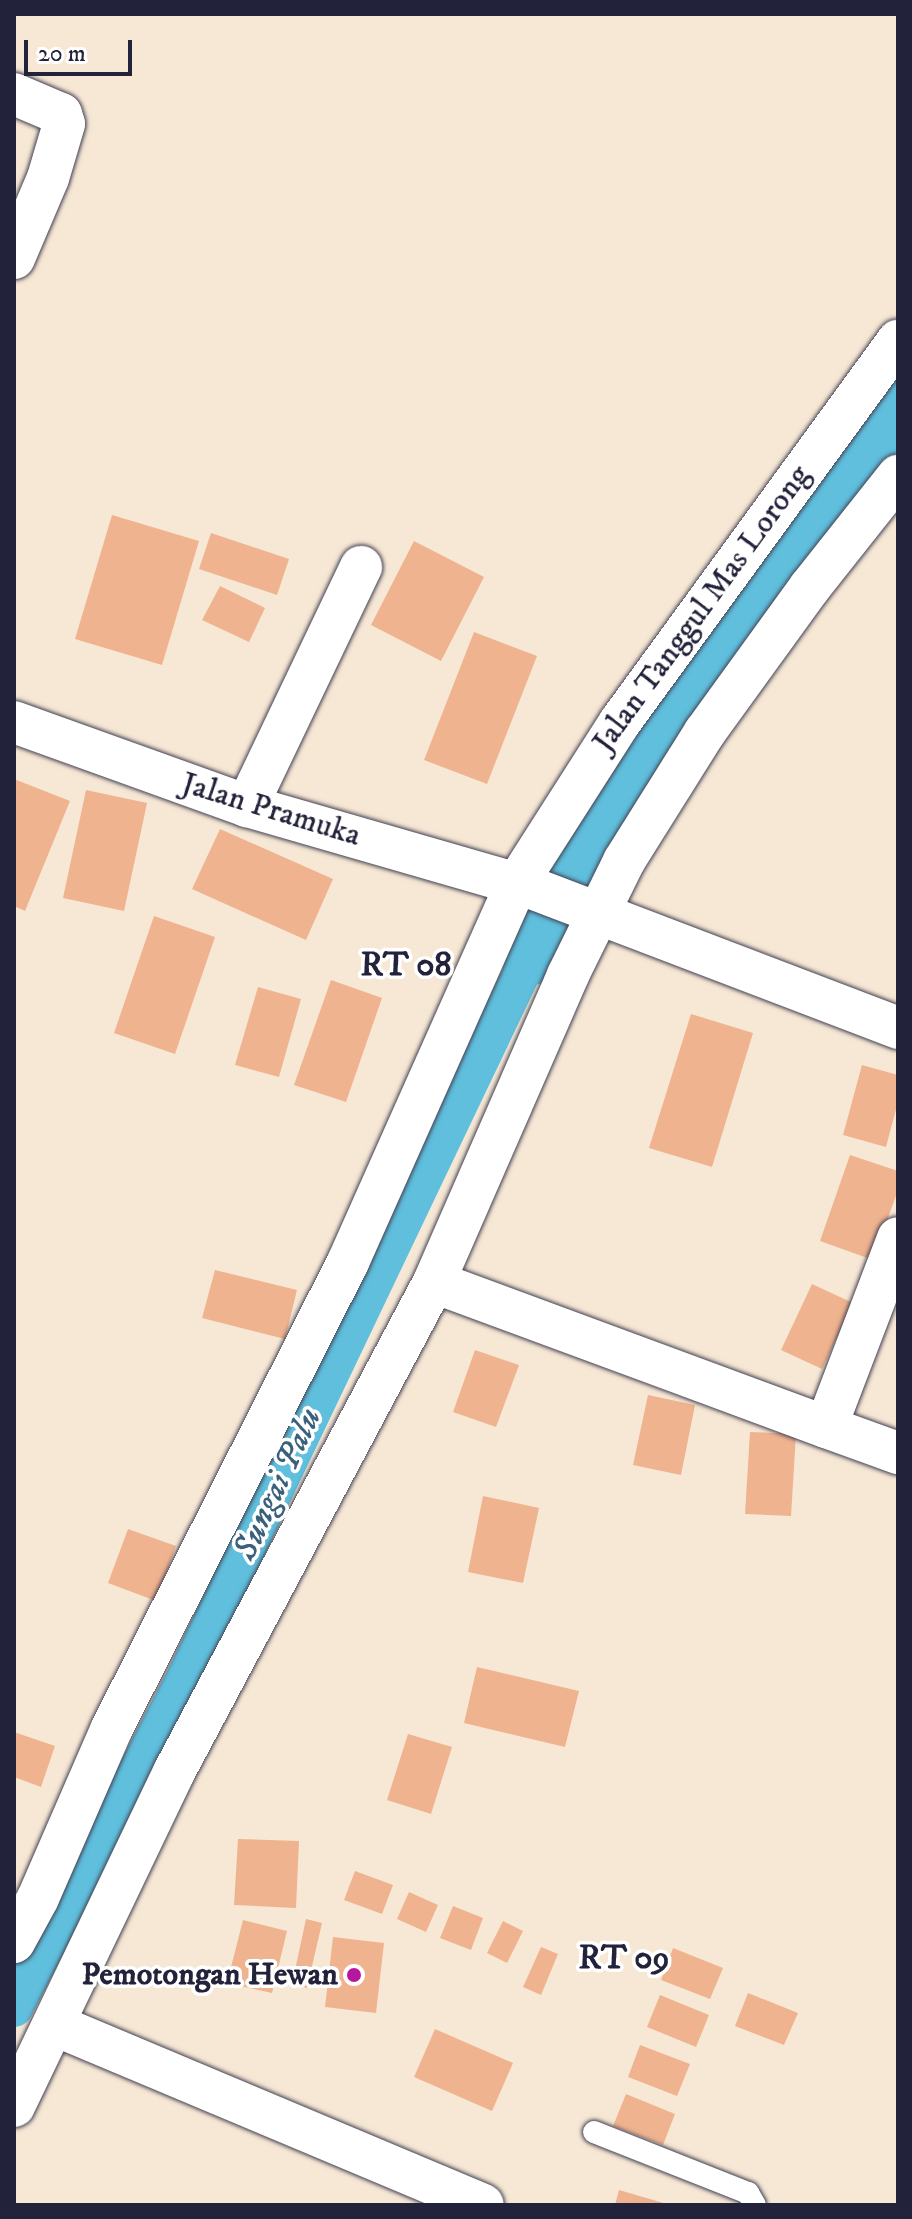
<!DOCTYPE html>
<style>
body{margin:0}
#map{position:relative;width:912px;height:2219px;overflow:hidden;background:#f7e8d5;font-family:"IM FELL DW Pica",serif}
div>[style]{position:absolute}
[style*='--x']{left:calc(var(--x)*1px);top:calc(var(--y)*1px);width:calc(var(--w)*1px);rotate:calc(var(--a)*1deg)}
.canal>*{height:38px;margin:-19px;padding:0 19px;transform-origin:19px;border-radius:19px;background:#5fbfdd}
.river>*{height:64px;margin:-32px;padding:0 32px;transform-origin:32px;border-radius:32px;background:#5fbfdd}
.building>*{inset:0;background:#f0b38f}
.roads{filter:drop-shadow(0 0 2px #424052) drop-shadow(0 0 2px #424052)}
.lane>*{height:22px;margin:-11px;padding:0 11px;transform-origin:11px;border-radius:11px;background:#fff}
.street>*{height:42px;margin:-21px;padding:0 21px;transform-origin:21px;border-radius:21px;background:#fff}
.dots>*{width:22px;height:22px;translate:-50% -50%;box-sizing:border-box;border:4px solid #fff;border-radius:50%}
span{translate:-50% -50%;white-space:nowrap;text-align:center;line-height:1.15;-webkit-text-stroke:7px #fff;paint-order:stroke}
.street-label{font-size:32px;color:#22223b}
.poi-label{font-size:32px;color:#22223b;font-weight:700}
.right{translate:-100% -50%;text-align:right}
.neighbourhood-label{font-size:34px;color:#22223b;font-weight:700}
.water-label{font-size:34px;color:#3a617c;font-style:italic}
.frame{position:absolute;inset:0;border:16px solid #22223b;pointer-events:none}
.scale{position:absolute;left:24px;top:40px;width:108px;height:36px;box-sizing:border-box;border:4px solid #22223b;border-top:0;padding-left:10px;font-size:24px;line-height:28px;white-space:nowrap;color:#22223b;-webkit-text-stroke:6px #fff;paint-order:stroke}
</style>
<div id="map">
<div class="canal">
<div style="--x:14;--y:2008;--w:374;--a:-62.6"></div>
<div style="--x:186;--y:1676;--w:801;--a:-64.49"></div>
</div>
<div class="river">
<div style="--x:531;--y:953;--w:122;--a:-61.5"></div>
<div style="--x:589;--y:846;--w:533;--a:-54.55"></div>
</div>
<div class="building">
<div style="clip-path:polygon(112px 515px,199px 541px,162px 665px,75px 639px)"></div>
<div style="clip-path:polygon(211px 533px,289px 559px,277px 595px,199px 569px)"></div>
<div style="clip-path:polygon(414px 541px,484px 577px,441px 661px,371px 625px)"></div>
<div style="clip-path:polygon(220px 586px,265px 608px,249px 642px,202px 620px)"></div>
<div style="clip-path:polygon(474px 632px,537px 656px,487px 784px,424px 760px)"></div>
<div style="clip-path:polygon(14px 779px,70px 801px,25px 911px,14px 906px)"></div>
<div style="clip-path:polygon(86px 790px,147px 803px,124px 911px,63px 898px)"></div>
<div style="clip-path:polygon(220px 829px,333px 879px,306px 940px,192px 889px)"></div>
<div style="clip-path:polygon(154px 916px,215px 937px,175px 1054px,114px 1033px)"></div>
<div style="clip-path:polygon(331px 980px,382px 998px,346px 1102px,294px 1085px)"></div>
<div style="clip-path:polygon(258px 987px,301px 999px,279px 1077px,235px 1065px)"></div>
<div style="clip-path:polygon(691px 1014px,753px 1033px,712px 1167px,649px 1148px)"></div>
<div style="clip-path:polygon(862px 1065px,898px 1075px,898px 1102px,886px 1147px,843px 1135px)"></div>
<div style="clip-path:polygon(850px 1155px,898px 1171px,898px 1190px,873px 1260px,820px 1241px)"></div>
<div style="clip-path:polygon(215px 1270px,297px 1290px,285px 1339px,202px 1318px)"></div>
<div style="clip-path:polygon(812px 1284px,853px 1303px,822px 1369px,781px 1350px)"></div>
<div style="clip-path:polygon(475px 1350px,519px 1365px,496px 1427px,453px 1412px)"></div>
<div style="clip-path:polygon(648px 1395px,695px 1405px,681px 1475px,633px 1465px)"></div>
<div style="clip-path:polygon(750px 1432px,796px 1434px,791px 1516px,745px 1514px)"></div>
<div style="clip-path:polygon(483px 1496px,539px 1508px,523px 1583px,468px 1572px)"></div>
<div style="clip-path:polygon(128px 1529px,176px 1546px,156px 1601px,108px 1583px)"></div>
<div style="clip-path:polygon(477px 1667px,579px 1691px,565px 1747px,464px 1723px)"></div>
<div style="clip-path:polygon(14px 1732px,55px 1746px,41px 1787px,14px 1777px)"></div>
<div style="clip-path:polygon(408px 1734px,452px 1747px,431px 1814px,387px 1800px)"></div>
<div style="clip-path:polygon(238px 1839px,299px 1841px,296px 1908px,234px 1905px)"></div>
<div style="clip-path:polygon(355px 1871px,393px 1885px,382px 1914px,344px 1900px)"></div>
<div style="clip-path:polygon(409px 1892px,438px 1905px,426px 1932px,397px 1919px)"></div>
<div style="clip-path:polygon(453px 1906px,483px 1918px,471px 1950px,440px 1938px)"></div>
<div style="clip-path:polygon(306px 1919px,322px 1923px,307px 1988px,292px 1984px)"></div>
<div style="clip-path:polygon(243px 1920px,287px 1931px,272px 1993px,227px 1983px)"></div>
<div style="clip-path:polygon(503px 1921px,523px 1931px,507px 1963px,487px 1953px)"></div>
<div style="clip-path:polygon(333px 1937px,384px 1943px,376px 2013px,325px 2007px)"></div>
<div style="clip-path:polygon(541px 1947px,558px 1954px,541px 1995px,523px 1987px)"></div>
<div style="clip-path:polygon(673px 1948px,723px 1968px,710px 1999px,661px 1980px)"></div>
<div style="clip-path:polygon(748px 1993px,798px 2013px,784px 2045px,735px 2026px)"></div>
<div style="clip-path:polygon(660px 1995px,709px 2015px,696px 2047px,647px 2027px)"></div>
<div style="clip-path:polygon(435px 2029px,513px 2063px,492px 2111px,414px 2077px)"></div>
<div style="clip-path:polygon(640px 2045px,690px 2064px,677px 2096px,628px 2077px)"></div>
<div style="clip-path:polygon(626px 2094px,675px 2114px,663px 2145px,613px 2126px)"></div>
<div style="clip-path:polygon(619px 2190px,667px 2204px,667px 2205px,615px 2205px)"></div>
</div>
<div class="roads">
<div class="lane">
<div style="--x:594;--y:2132;--w:166;--a:21.6"></div>
<div style="--x:748;--y:2193;--w:14;--a:60"></div>
</div>
<div class="street">
<div style="--x:14;--y:94;--w:51;--a:23.1"></div>
<div style="--x:61;--y:114;--w:10;--a:73"></div>
<div style="--x:64;--y:124;--w:56;--a:106.5"></div>
<div style="--x:48;--y:178;--w:87;--a:113"></div>
<div style="--x:14;--y:722;--w:248;--a:19.8"></div>
<div style="--x:247;--y:806;--w:297;--a:16.1"></div>
<div style="--x:532;--y:888;--w:392;--a:20.9"></div>
<div style="--x:247;--y:806;--w:265;--a:-64.5"></div>
<div style="--x:434;--y:1282;--w:418;--a:20.3"></div>
<div style="--x:826;--y:1427;--w:202;--a:-69.1"></div>
<div style="--x:826;--y:1427;--w:77;--a:19.9"></div>
<div style="--x:14;--y:1942;--w:50;--a:-61.4"></div>
<div style="--x:38;--y:1898;--w:185;--a:-66.5"></div>
<div style="--x:112;--y:1728;--w:522;--a:-63.14"></div>
<div style="--x:348;--y:1262;--w:415;--a:-66"></div>
<div style="--x:517;--y:883;--w:191;--a:-57.4"></div>
<div style="--x:620;--y:722;--w:472;--a:-53.9"></div>
<div style="--x:55;--y:2025;--w:464;--a:22.8"></div>
<div style="--x:14;--y:2106;--w:370;--a:-64.4"></div>
<div style="--x:174;--y:1772;--w:555;--a:-62.05"></div>
<div style="--x:434;--y:1282;--w:335;--a:-66.4"></div>
<div style="--x:568;--y:975;--w:127;--a:-63.8"></div>
<div style="--x:624;--y:861;--w:152;--a:-57.9"></div>
<div style="--x:705;--y:732;--w:179;--a:-54.1"></div>
<div style="--x:810;--y:587;--w:142;--a:-51.6"></div>
</div>
</div>
<div class="dots">
<div style="left:354px;top:1975px;background:#b5179e"></div>
</div>
<div class="street-label">
<span style="left:702px;top:609px;rotate:-54deg">Jalan Tanggul Mas Lorong</span>
<span style="left:271px;top:810px;rotate:17deg">Jalan Pramuka</span>
</div>
<div class="poi-label">
<span class="right" style="left:338px;top:1975px">Pemotongan Hewan</span>
</div>
<div class="neighbourhood-label">
<span style="left:406px;top:966px">RT 08</span>
<span style="left:624px;top:1959px">RT 09</span>
</div>
<div class="water-label">
<span style="left:278px;top:1484px;rotate:-65deg">Sungai Palu</span>
</div>
<div class="frame"></div>
<div class="scale">20 m</div>
</div>
